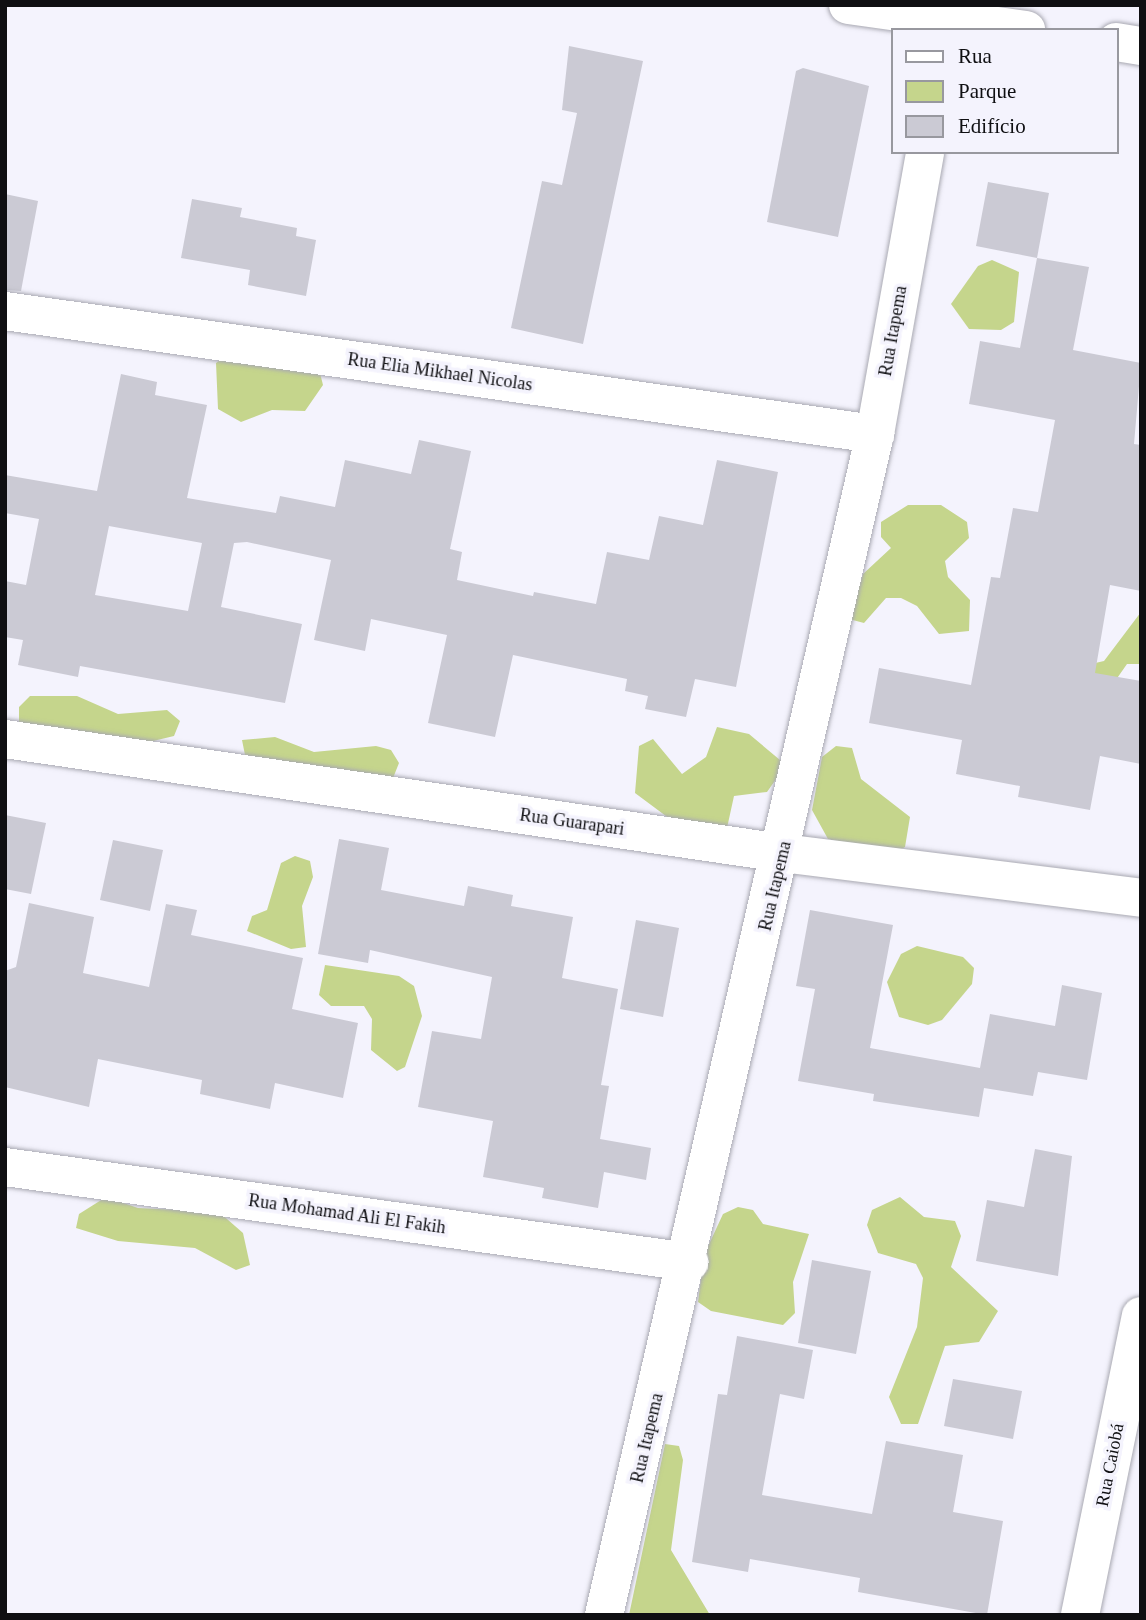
<!DOCTYPE html>
<meta charset="utf-8">
<style>
body{margin:0}
#map{position:relative;width:1146px;height:1620px;overflow:hidden;background:#f4f3fd;font-family:"Times New Roman",serif}
div>[style]{position:absolute}
[style*='--x']{left:calc(var(--x)*1px);top:calc(var(--y)*1px);width:calc(var(--w)*1px);rotate:calc(var(--a)*1deg)}
.green>*{inset:0;background:#c5d58c}
.building>*{inset:0;background:#cbcad4}
.roads{filter:drop-shadow(0 0 2px #a9a9b2) drop-shadow(0 0 2px #a9a9b2)}
.street>*{height:38px;margin:-19px;padding:0 19px;transform-origin:19px;border-radius:19px;background:#fff}
.secondary>*{height:38px;margin:-19px;padding:0 19px;transform-origin:19px;border-radius:19px;background:#fff}
span{translate:-50% -50%;white-space:nowrap;text-align:center;line-height:1.15;-webkit-text-stroke:7px #f4f3fd;paint-order:stroke}
.street-label{font-size:18px;color:#0f0f12}
.frame{position:absolute;inset:0;border:7px solid #0f0f12;pointer-events:none}
.legend{position:absolute;left:891px;top:28px;width:228px;height:126px;box-sizing:border-box;background:#f4f3fd;border:2px solid #98989f;margin:0;padding:9px 12px;list-style:none;font-size:21px;color:#0f0f12}
.legend li{display:flex;align-items:center;gap:14px;height:35px}
.legend b{width:35px;border:2px solid #98989f}
</style>
<div id="map">
<div class="green">
<div style="clip-path:polygon(992px 260px,1019px 272px,1014px 322px,1001px 330px,969px 329px,951px 304px,978px 266px)"></div>
<div style="clip-path:polygon(231px 352px,319px 369px,323px 385px,305px 411px,272px 410px,241px 422px,218px 409px,216px 363px)"></div>
<div style="clip-path:polygon(908px 505px,941px 505px,967px 522px,969px 538px,945px 561px,948px 577px,970px 600px,969px 631px,939px 634px,917px 606px,901px 598px,886px 598px,864px 623px,849px 619px,863px 574px,891px 548px,881px 537px,881px 522px)"></div>
<div style="clip-path:polygon(1141px 612px,1141px 664px,1127px 664px,1113px 684px,1039px 676px,1104px 661px)"></div>
<div style="clip-path:polygon(30px 696px,77px 696px,118px 714px,167px 710px,180px 721px,174px 736px,128px 747px,19px 723px,19px 707px)"></div>
<div style="clip-path:polygon(717px 727px,749px 734px,786px 765px,767px 792px,734px 796px,727px 828px,682px 828px,635px 793px,639px 746px,653px 739px,682px 774px,706px 757px)"></div>
<div style="clip-path:polygon(275px 737px,314px 752px,376px 746px,391px 750px,399px 763px,393px 778px,245px 755px,242px 740px)"></div>
<div style="clip-path:polygon(836px 746px,852px 748px,861px 779px,910px 817px,905px 847px,891px 855px,828px 839px,812px 810px,822px 757px)"></div>
<div style="clip-path:polygon(295px 856px,310px 861px,313px 877px,302px 906px,306px 947px,291px 949px,247px 931px,252px 916px,267px 910px,281px 863px)"></div>
<div style="clip-path:polygon(917px 946px,963px 957px,974px 968px,972px 984px,942px 1020px,928px 1025px,899px 1017px,887px 982px,901px 954px)"></div>
<div style="clip-path:polygon(325px 965px,399px 976px,414px 986px,422px 1016px,405px 1067px,397px 1071px,371px 1050px,372px 1019px,364px 1006px,331px 1006px,319px 995px)"></div>
<div style="clip-path:polygon(106px 1197px,138px 1208px,219px 1212px,243px 1233px,250px 1265px,236px 1270px,195px 1248px,118px 1241px,76px 1228px,79px 1214px)"></div>
<div style="clip-path:polygon(900px 1197px,924px 1217px,955px 1221px,961px 1236px,951px 1267px,998px 1311px,979px 1342px,945px 1346px,918px 1424px,901px 1424px,889px 1397px,917px 1327px,923px 1278px,916px 1264px,878px 1253px,867px 1225px,872px 1210px)"></div>
<div style="clip-path:polygon(738px 1207px,753px 1210px,763px 1224px,809px 1234px,793px 1282px,795px 1313px,783px 1325px,711px 1311px,698px 1302px,704px 1255px,723px 1214px)"></div>
<div style="clip-path:polygon(665px 1444px,679px 1446px,683px 1460px,671px 1550px,710px 1615px,629px 1615px)"></div>
</div>
<div class="building">
<div style="clip-path:polygon(569px 46px,643px 61px,583px 344px,511px 328px,542px 181px,562px 185px,577px 113px,562px 110px)"></div>
<div style="clip-path:polygon(803px 68px,869px 86px,838px 237px,767px 222px,796px 71px)"></div>
<div style="clip-path:polygon(988px 182px,1049px 193px,1037px 258px,976px 246px)"></div>
<div style="clip-path:polygon(5px 194px,38px 201px,21px 291px,5px 290px)"></div>
<div style="clip-path:polygon(192px 199px,242px 208px,240px 217px,297px 228px,296px 236px,316px 240px,306px 296px,248px 285px,250px 270px,181px 258px)"></div>
<div style="clip-path:polygon(1037px 258px,1089px 267px,1073px 350px,1141px 363px,1134px 444px,1141px 445px,1141px 591px,1110px 585px,1095px 673px,1141px 681px,1141px 764px,1100px 756px,1090px 810px,1018px 797px,1020px 786px,956px 774px,962px 740px,869px 723px,879px 668px,971px 685px,991px 577px,1000px 578px,1013px 508px,1038px 512px,1055px 420px,969px 404px,980px 341px,1020px 348px)"></div>
<div style="clip-path:polygon(evenodd,121px 374px,157px 382px,155px 395px,207px 405px,187px 498px,276px 513px,280px 496px,335px 507px,345px 460px,411px 474px,419px 440px,471px 451px,450px 549px,462px 552px,457px 580px,533px 596px,534px 592px,596px 604px,607px 552px,649px 560px,659px 516px,703px 525px,717px 460px,778px 472px,736px 687px,695px 679px,686px 717px,645px 709px,648px 696px,625px 691px,627px 679px,513px 655px,495px 737px,428px 723px,447px 635px,371px 619px,365px 651px,314px 640px,331px 560px,247px 542px,234px 543px,221px 607px,302px 624px,285px 703px,80px 666px,78px 677px,18px 665px,23px 640px,5px 637px,5px 581px,26px 585px,39px 519px,5px 513px,5px 475px,97px 491px,121px 374px,109px 526px,202px 543px,188px 611px,95px 595px,109px 526px)"></div>
<div style="clip-path:polygon(5px 815px,46px 823px,31px 894px,5px 889px)"></div>
<div style="clip-path:polygon(339px 839px,389px 848px,381px 890px,464px 906px,468px 886px,513px 895px,511px 906px,573px 917px,562px 978px,618px 989px,601px 1085px,609px 1086px,600px 1139px,651px 1148px,646px 1180px,604px 1172px,598px 1208px,542px 1198px,544px 1188px,483px 1177px,493px 1121px,418px 1107px,432px 1031px,481px 1039px,492px 977px,370px 950px,368px 963px,318px 954px)"></div>
<div style="clip-path:polygon(113px 840px,163px 850px,150px 911px,100px 900px)"></div>
<div style="clip-path:polygon(29px 903px,94px 917px,83px 973px,149px 987px,166px 904px,197px 910px,191px 935px,303px 958px,292px 1009px,358px 1023px,343px 1098px,275px 1083px,270px 1109px,200px 1094px,202px 1080px,98px 1059px,89px 1107px,5px 1087px,5px 971px,16px 967px)"></div>
<div style="clip-path:polygon(810px 910px,893px 925px,870px 1048px,980px 1068px,990px 1014px,1055px 1026px,1062px 985px,1102px 993px,1087px 1080px,1038px 1072px,1033px 1096px,984px 1088px,979px 1117px,873px 1101px,874px 1094px,798px 1081px,815px 989px,796px 986px)"></div>
<div style="clip-path:polygon(636px 920px,679px 928px,663px 1017px,620px 1009px)"></div>
<div style="clip-path:polygon(1035px 1149px,1072px 1156px,1058px 1276px,976px 1261px,987px 1200px,1024px 1207px)"></div>
<div style="clip-path:polygon(812px 1260px,871px 1271px,856px 1354px,798px 1343px)"></div>
<div style="clip-path:polygon(737px 1336px,813px 1350px,804px 1399px,780px 1394px,762px 1495px,872px 1514px,886px 1441px,963px 1455px,953px 1512px,1003px 1521px,987px 1615px,858px 1592px,860px 1578px,750px 1559px,748px 1572px,692px 1562px,718px 1394px,727px 1395px)"></div>
<div style="clip-path:polygon(953px 1379px,1022px 1391px,1013px 1439px,944px 1426px)"></div>
</div>
<div class="roads">
<div class="street">
<div style="--x:5;--y:311;--w:879;--a:8.05"></div>
<div style="--x:5;--y:739;--w:785;--a:8.35"></div>
<div style="--x:782;--y:853;--w:362;--a:7.1"></div>
<div style="--x:5;--y:1167;--w:691;--a:7.91"></div>
<div style="--x:604;--y:1615;--w:1212;--a:-77.08"></div>
<div style="--x:875;--y:434;--w:286;--a:-79.9"></div>
<div style="--x:1080;--y:1615;--w:305;--a:-78.5"></div>
</div>
<div class="secondary">
<div style="--x:848;--y:5;--w:180;--a:8"></div>
<div style="--x:1116;--y:42;--w:25;--a:9"></div>
</div>
</div>
<div class="street-label">
<span style="left:893px;top:331px;rotate:-80deg">Rua Itapema</span>
<span style="left:440px;top:372px;rotate:8deg">Rua Elia Mikhael Nicolas</span>
<span style="left:572px;top:822px;rotate:8deg">Rua Guarapari</span>
<span style="left:775px;top:886px;rotate:-77deg">Rua Itapema</span>
<span style="left:347px;top:1214px;rotate:8deg">Rua Mohamad Ali El Fakih</span>
<span style="left:647px;top:1438px;rotate:-77deg">Rua Itapema</span>
<span style="left:1110px;top:1465px;rotate:-79deg">Rua Caiobá</span>
</div>
<div class="frame"></div>
<ul class="legend">
<li><b style="height:9px;background:#fff"></b>Rua</li>
<li><b style="height:19px;background:#c5d58c"></b>Parque</li>
<li><b style="height:19px;background:#cbcad4"></b>Edifício</li>
</ul>
</div>
